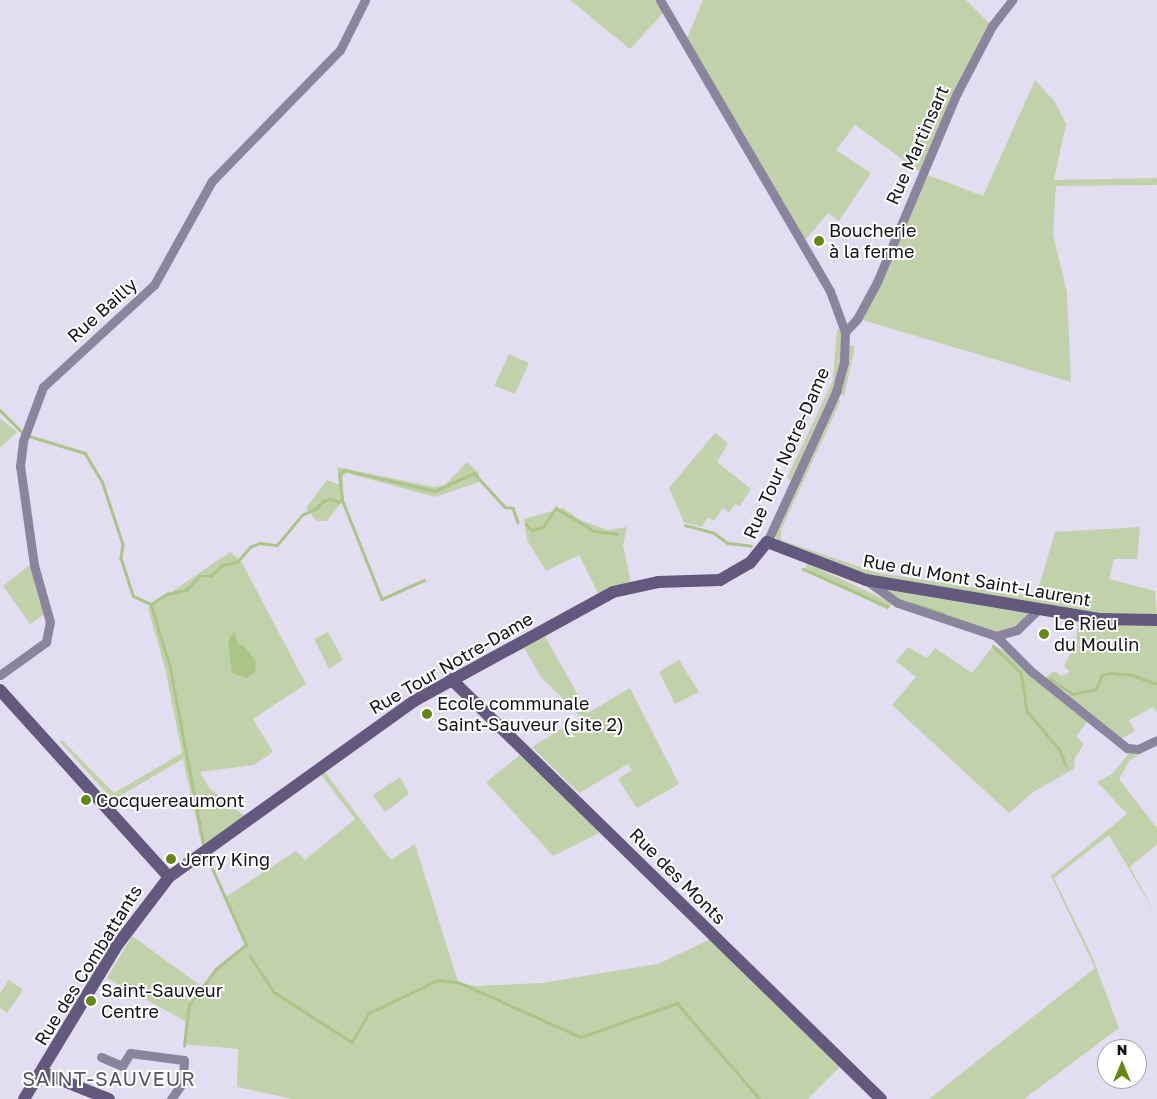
<!DOCTYPE html>
<meta charset="utf-8">
<style>
body{margin:0}
#map{position:relative;width:1157px;height:1099px;overflow:hidden;background:#e2ddf0;font-family:"Golos Text",sans-serif}
div>[style]{position:absolute}
[style*='--x']{left:calc(var(--x)*1px);top:calc(var(--y)*1px);width:calc(var(--w)*1px);rotate:calc(var(--a)*1deg)}
.green>*{inset:0;background:#c1d2aa}
.water>*{inset:0;background:#abc586}
.stream>*{height:2.5px;margin:-1.25px;padding:0 1.25px;transform-origin:1.25px;border-radius:1.25px;background:#abc586}
.street>*{height:9px;margin:-4.5px;padding:0 4.5px;transform-origin:4.5px;border-radius:4.5px;background:#8b849e}
.secondary>*{height:12px;margin:-6px;padding:0 6px;transform-origin:6px;border-radius:6px;background:#63587d}
.dots>*{width:14px;height:14px;translate:-50% -50%;box-sizing:border-box;border:2px solid #fff;border-radius:50%}
span{translate:-50% -50%;white-space:nowrap;text-align:center;line-height:1.15;-webkit-text-stroke:4px #fff;paint-order:stroke}
.street-label{font-size:18px;color:#141219}
.poi-label{font-size:18px;color:#141219}
.left{translate:0 -50%;text-align:left}
.quarter-label{font-size:20px;color:#585465;letter-spacing:1px}
.north{position:absolute;left:1097px;top:1039px;width:50px;height:50px;box-sizing:border-box;background:#fff;border:1px solid #a1a0a3;border-radius:50%;rotate:0deg;font-size:14px;font-weight:700;line-height:20px;text-align:center;color:#141219}
.north::after{content:'';display:block;margin:auto;width:18px;height:22px;background:#64880d;clip-path:polygon(50% 0,100% 100%,50% 72%,0 100%)}
</style>
<div id="map">
<div class="green">
<div style="clip-path:polygon(570px 0,660px 0,666px 10px,630px 49px)"></div>
<div style="clip-path:polygon(703px 0,966px 0,992px 26px,920px 172px,983px 196px,1035px 80px,1055px 102px,1066px 124px,1054px 180px,1157px 178px,1157px 185px,1056px 186px,1053px 235px,1067px 292px,1071px 382px,859px 319px,920px 172px,855px 125px,836px 150px,871px 173px,839px 221px,828px 213px,801px 245px,685px 43px)"></div>
<div style="clip-path:polygon(837px 329px,841px 330px,841px 356px,835px 386px,791px 481px,787px 478px,833px 380px)"></div>
<div style="clip-path:polygon(849px 345px,854px 346px,854px 352px,844px 396px,840px 394px)"></div>
<div style="clip-path:polygon(509px 354px,529px 363px,515px 394px,494px 386px)"></div>
<div style="clip-path:polygon(838px 398px,841px 400px,781px 530px,781px 540px,878px 573px,1027px 595px,1037px 593px,1055px 532px,1140px 527px,1137px 559px,1114px 559px,1109px 579px,1155px 591px,1157px 617px,1125px 618px,875px 579px,777px 541px,775px 534px)"></div>
<div style="clip-path:polygon(0 418px,17px 432px,0 448px)"></div>
<div style="clip-path:polygon(715px 433px,728px 443px,717px 462px,751px 489px,740px 506px,735px 504px,729px 513px,723px 508px,714px 521px,708px 517px,702px 527px,684px 522px,669px 488px)"></div>
<div style="clip-path:polygon(467px 462px,479px 473px,479px 482px,444px 494px,435px 497px,347px 473px,343px 476px,343px 500px,327px 521px,317px 521px,306px 508px,327px 480px,340px 485px,337px 467px,434px 487px,445px 485px)"></div>
<div style="clip-path:polygon(563px 508px,580px 520px,608px 530px,627px 527px,623px 545px,631px 583px,599px 595px,579px 555px,546px 571px,527px 540px,524px 519px)"></div>
<div style="clip-path:polygon(230px 552px,241px 561px,306px 684px,253px 719px,273px 752px,254px 765px,200px 772px,209px 788px,246px 817px,202px 846px,183px 759px,113px 800px,60px 742px,62px 740px,114px 793px,182px 753px,165px 668px,148px 608px)"></div>
<div style="clip-path:polygon(807px 563px,892px 603px,888px 610px,875px 604px,805px 569px)"></div>
<div style="clip-path:polygon(31px 564px,46px 613px,30px 624px,3px 586px)"></div>
<div style="clip-path:polygon(875px 588px,906px 588px,1038px 610px,1032px 618px,996px 636px,898px 603px)"></div>
<div style="clip-path:polygon(1078px 619px,1157px 624px,1157px 713px,1153px 707px,1129px 720px,1135px 731px,1121px 739px,1089px 720px,1076px 736px,1084px 744px,1075px 758px,1074px 769px,1033px 792px,1009px 813px,892px 705px,916px 677px,896px 661px,908px 647px,927px 658px,935px 648px,972px 673px,994px 645px,1045px 678px,1054px 671px,1062px 676px,1070px 672px,1064px 666px,1076px 643px)"></div>
<div style="clip-path:polygon(328px 632px,343px 660px,329px 669px,314px 639px)"></div>
<div style="clip-path:polygon(543px 633px,588px 713px,630px 688px,679px 784px,637px 808px,618px 779px,632px 770px,628px 764px,579px 793px,532px 747px,581px 717px,541px 677px,522px 644px)"></div>
<div style="clip-path:polygon(679px 660px,699px 692px,675px 704px,659px 672px)"></div>
<div style="clip-path:polygon(1157px 743px,1129px 761px,1119px 779px,1157px 828px,1157px 844px,1130px 867px,1157px 917px,1109px 835px,1054px 878px,1092px 956px,1119px 1028px,1024px 1099px,929px 1099px,1095px 968px,1051px 876px,1127px 814px,1097px 782px,1112px 774px,1130px 752px)"></div>
<div style="clip-path:polygon(520px 755px,599px 832px,599px 833px,553px 856px,486px 782px)"></div>
<div style="clip-path:polygon(322px 768px,391px 860px,415px 844px,458px 982px,475px 986px,541px 983px,658px 964px,715px 937px,843px 1064px,808px 1099px,293px 1099px,237px 1087px,238px 1049px,184px 1044px,185px 1021px,107px 978px,132px 936px,200px 985px,189px 1005px,216px 969px,246px 945px,224px 898px,296px 851px,305px 860px,355px 819px,318px 771px)"></div>
<div style="clip-path:polygon(400px 777px,409px 794px,385px 812px,373px 795px)"></div>
<div style="clip-path:polygon(9px 980px,23px 990px,7px 1013px,0 1008px,0 993px)"></div>
</div>
<div class="water">
<div style="clip-path:polygon(234px 631px,238px 644px,244px 646px,256px 661px,255px 672px,247px 678px,232px 673px,228px 641px)"></div>
</div>
<div class="stream">
<div style="--x:0;--y:410;--w:31;--a:45"></div>
<div style="--x:29;--y:436;--w:59;--a:16.9"></div>
<div style="--x:85;--y:453;--w:33;--a:59"></div>
<div style="--x:102;--y:481;--w:66;--a:71.6"></div>
<div style="--x:123;--y:544;--w:14;--a:98"></div>
<div style="--x:121;--y:558;--w:40;--a:72"></div>
<div style="--x:133;--y:596;--w:20;--a:24"></div>
<div style="--x:151;--y:604;--w:19;--a:-32"></div>
<div style="--x:167;--y:594;--w:19;--a:-12"></div>
<div style="--x:186;--y:590;--w:19;--a:-47"></div>
<div style="--x:199;--y:576;--w:12;--a:0"></div>
<div style="--x:211;--y:576;--w:16;--a:-45"></div>
<div style="--x:222;--y:565;--w:15;--a:-11"></div>
<div style="--x:237;--y:562;--w:20;--a:-49"></div>
<div style="--x:250;--y:547;--w:11;--a:-22"></div>
<div style="--x:260;--y:543;--w:17;--a:7"></div>
<div style="--x:277;--y:545;--w:39;--a:-50"></div>
<div style="--x:302;--y:515;--w:17;--a:-25"></div>
<div style="--x:317;--y:508;--w:8;--a:-50"></div>
<div style="--x:322;--y:502;--w:9;--a:-21"></div>
<div style="--x:330;--y:499;--w:9;--a:18"></div>
<div style="--x:339;--y:502;--w:4;--a:-45"></div>
<div style="--x:342;--y:499;--w:25;--a:-97"></div>
<div style="--x:339;--y:474;--w:7;--a:-34"></div>
<div style="--x:345;--y:470;--w:92;--a:13.1"></div>
<div style="--x:435;--y:491;--w:43;--a:-24.8"></div>
<div style="--x:474;--y:473;--w:46;--a:47.6"></div>
<div style="--x:505;--y:507;--w:8;--a:7"></div>
<div style="--x:513;--y:508;--w:15;--a:70"></div>
<div style="--x:342;--y:499;--w:108;--a:68.2"></div>
<div style="--x:382;--y:599;--w:46;--a:-24.3"></div>
<div style="--x:526;--y:524;--w:8;--a:45"></div>
<div style="--x:532;--y:530;--w:11;--a:-15"></div>
<div style="--x:543;--y:527;--w:23;--a:-56"></div>
<div style="--x:556;--y:508;--w:44;--a:31.2"></div>
<div style="--x:594;--y:531;--w:23;--a:7"></div>
<div style="--x:685;--y:525;--w:30;--a:15"></div>
<div style="--x:714;--y:533;--w:17;--a:36"></div>
<div style="--x:728;--y:543;--w:23;--a:7"></div>
<div style="--x:803;--y:569;--w:92;--a:23.8"></div>
<div style="--x:912;--y:603;--w:33;--a:18"></div>
<div style="--x:151;--y:604;--w:65;--a:73"></div>
<div style="--x:170;--y:666;--w:183;--a:79.3"></div>
<div style="--x:993;--y:646;--w:38;--a:43"></div>
<div style="--x:1021;--y:672;--w:39;--a:81"></div>
<div style="--x:1027;--y:711;--w:51;--a:49.8"></div>
<div style="--x:1060;--y:750;--w:17;--a:69"></div>
<div style="--x:1050;--y:679;--w:27;--a:33"></div>
<div style="--x:1073;--y:694;--w:24;--a:-12"></div>
<div style="--x:1096;--y:689;--w:15;--a:-67"></div>
<div style="--x:1102;--y:675;--w:9;--a:-13"></div>
<div style="--x:1111;--y:673;--w:21;--a:5"></div>
<div style="--x:1132;--y:675;--w:27;--a:20"></div>
<div style="--x:250;--y:956;--w:43;--a:56.3"></div>
<div style="--x:274;--y:992;--w:93;--a:32.7"></div>
<div style="--x:352;--y:1042;--w:34;--a:-60"></div>
<div style="--x:369;--y:1013;--w:76;--a:-25.6"></div>
<div style="--x:438;--y:980;--w:20;--a:6"></div>
<div style="--x:458;--y:982;--w:135;--a:24.1"></div>
<div style="--x:581;--y:1037;--w:102;--a:-19.5"></div>
<div style="--x:677;--y:1003;--w:127;--a:49.2"></div>
<div style="--x:184;--y:1046;--w:41;--a:-83"></div>
<div style="--x:189;--y:1005;--w:45;--a:-53.1"></div>
<div style="--x:216;--y:969;--w:38;--a:-39"></div>
<div style="--x:246;--y:945;--w:98;--a:-114"></div>
</div>
<div class="street">
<div style="--x:660;--y:0;--w:337;--a:59.7"></div>
<div style="--x:830;--y:291;--w:44;--a:69.9"></div>
<div style="--x:845;--y:332;--w:30;--a:92"></div>
<div style="--x:844;--y:362;--w:31;--a:105"></div>
<div style="--x:836;--y:392;--w:165;--a:114.7"></div>
<div style="--x:845;--y:332;--w:18;--a:-47"></div>
<div style="--x:857;--y:319;--w:42;--a:-61.6"></div>
<div style="--x:877;--y:282;--w:205;--a:-67.1"></div>
<div style="--x:957;--y:93;--w:76;--a:-62.4"></div>
<div style="--x:992;--y:26;--w:33;--a:-52"></div>
<div style="--x:866;--y:580;--w:39;--a:36"></div>
<div style="--x:898;--y:603;--w:103;--a:18.6"></div>
<div style="--x:996;--y:636;--w:22;--a:-16"></div>
<div style="--x:1017;--y:630;--w:29;--a:-44"></div>
<div style="--x:996;--y:636;--w:51;--a:45"></div>
<div style="--x:1032;--y:672;--w:122;--a:38.7"></div>
<div style="--x:1127;--y:748;--w:11;--a:5"></div>
<div style="--x:1138;--y:749;--w:21;--a:-25"></div>
<div style="--x:0;--y:675;--w:57;--a:-35.7"></div>
<div style="--x:46;--y:642;--w:20;--a:-79"></div>
<div style="--x:50;--y:622;--w:59;--a:-105.7"></div>
<div style="--x:34;--y:565;--w:100;--a:-98"></div>
<div style="--x:20;--y:466;--w:25;--a:-83"></div>
<div style="--x:23;--y:441;--w:58;--a:-69.7"></div>
<div style="--x:43;--y:387;--w:151;--a:-42.6"></div>
<div style="--x:154;--y:285;--w:119;--a:-60.9"></div>
<div style="--x:212;--y:181;--w:183;--a:-45.7"></div>
<div style="--x:340;--y:50;--w:56;--a:-63.4"></div>
<div style="--x:101;--y:1057;--w:23;--a:23"></div>
<div style="--x:122;--y:1066;--w:15;--a:-58"></div>
<div style="--x:130;--y:1053;--w:54;--a:7.4"></div>
<div style="--x:184;--y:1060;--w:22;--a:93"></div>
<div style="--x:183;--y:1082;--w:21;--a:125"></div>
</div>
<div class="secondary">
<div style="--x:451;--y:679;--w:601;--a:44.33"></div>
<div style="--x:0;--y:690;--w:252;--a:47.9"></div>
<div style="--x:41;--y:1072;--w:73;--a:21.7"></div>
<div style="--x:24;--y:1099;--w:181;--a:-58.8"></div>
<div style="--x:118;--y:944;--w:84;--a:-52.7"></div>
<div style="--x:169;--y:877;--w:302;--a:-35.7"></div>
<div style="--x:414;--y:701;--w:227;--a:-28.7"></div>
<div style="--x:613;--y:592;--w:46;--a:-12.5"></div>
<div style="--x:658;--y:582;--w:62;--a:-1.8"></div>
<div style="--x:720;--y:580;--w:34;--a:-30"></div>
<div style="--x:750;--y:563;--w:27;--a:-51"></div>
<div style="--x:767;--y:542;--w:106;--a:21"></div>
<div style="--x:866;--y:580;--w:235;--a:9.5"></div>
<div style="--x:1098;--y:619;--w:59;--a:1"></div>
</div>
<div class="dots">
<div style="left:819px;top:241px;background:#64880d"></div>
<div style="left:1044px;top:634px;background:#64880d"></div>
<div style="left:427px;top:714px;background:#64880d"></div>
<div style="left:86px;top:800px;background:#64880d"></div>
<div style="left:171px;top:859px;background:#64880d"></div>
<div style="left:91px;top:1001px;background:#64880d"></div>
</div>
<div class="street-label">
<span style="left:917px;top:145px;rotate:-66deg">Rue Martinsart</span>
<span style="left:102px;top:310px;rotate:-42deg">Rue Bailly</span>
<span style="left:786px;top:453px;rotate:-66deg">Rue Tour Notre-Dame</span>
<span style="left:977px;top:580px;rotate:10deg">Rue du Mont Saint-Laurent</span>
<span style="left:451px;top:663px;rotate:-30deg">Rue Tour Notre-Dame</span>
<span style="left:678px;top:876px;rotate:45deg">Rue des Monts</span>
<span style="left:88px;top:965px;rotate:-58deg">Rue des Combattants</span>
</div>
<div class="poi-label">
<span class="left" style="left:829px;top:241px">Boucherie<br>à la ferme</span>
<span class="left" style="left:1054px;top:634px">Le Rieu<br>du Moulin</span>
<span class="left" style="left:437px;top:714px">Ecole communale<br>Saint-Sauveur (site 2)</span>
<span class="left" style="left:96px;top:800px">Cocquereaumont</span>
<span class="left" style="left:181px;top:859px">Jerry King</span>
<span class="left" style="left:101px;top:1001px">Saint-Sauveur<br>Centre</span>
</div>
<div class="quarter-label">
<span style="left:109px;top:1078px">SAINT-SAUVEUR</span>
</div>
<div class="north">N</div>
</div>
